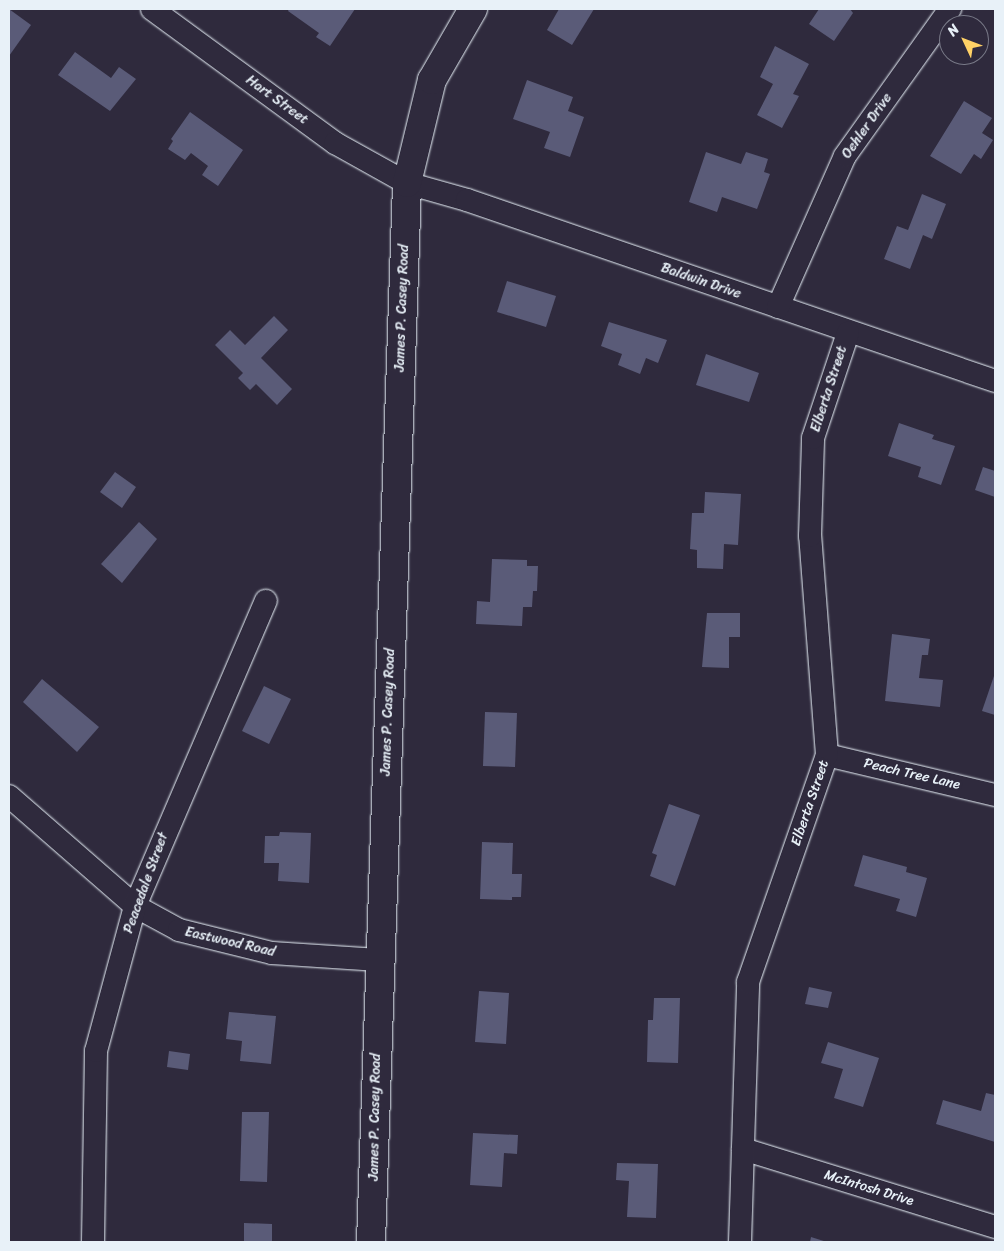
<!DOCTYPE html>
<style>
body{margin:0}
#map{position:relative;width:1004px;height:1251px;overflow:hidden;background:#2f2a3d;font-family:Sriracha,sans-serif}
div>[style]{position:absolute}
[style*='--x']{left:calc(var(--x)*1px);top:calc(var(--y)*1px);width:calc(var(--w)*1px);rotate:calc(var(--a)*1deg)}
.building>*{inset:0;background:#5a5b78}
.roads{filter:drop-shadow(0 0 1px #e8f1f8) drop-shadow(0 0 1px #e8f1f8)}
.street>*{height:22px;margin:-11px;padding:0 11px;transform-origin:11px;border-radius:11px;background:#2f2a3d}
.secondary>*{height:28px;margin:-14px;padding:0 14px;transform-origin:14px;border-radius:14px;background:#2f2a3d}
span{translate:-50% -50%;white-space:nowrap;text-align:center;line-height:1.15;-webkit-text-stroke:5px #2f2a3d;paint-order:stroke}
.street-label{font-size:14px;color:#e8f1f8}
.frame{position:absolute;inset:0;border:10px solid #e8f1f8;pointer-events:none}
.north{position:absolute;left:939px;top:15px;width:50px;height:50px;box-sizing:border-box;background:#2f2a3d;border:1px solid #797a88;border-radius:50%;rotate:313deg;font-size:14px;font-weight:700;line-height:20px;text-align:center;color:#e8f1f8}
.north::after{content:'';display:block;margin:auto;width:18px;height:22px;background:#ffd166;clip-path:polygon(50% 0,100% 100%,50% 72%,0 100%)}
</style>
<div id="map">
<div class="building">
<div style="clip-path:polygon(9px 9px,31px 25px,9px 56px)"></div>
<div style="clip-path:polygon(289px 9px,336px 10px,355px 9px,330px 46px,316px 37px,319px 33px,288px 11px)"></div>
<div style="clip-path:polygon(559px 9px,594px 9px,572px 45px,547px 30px)"></div>
<div style="clip-path:polygon(819px 9px,850px 9px,853px 13px,834px 41px,809px 24px)"></div>
<div style="clip-path:polygon(775px 46px,809px 64px,793px 94px,799px 96px,782px 128px,757px 115px,773px 84px,760px 77px)"></div>
<div style="clip-path:polygon(75px 52px,111px 78px,119px 67px,136px 79px,110px 111px,58px 75px)"></div>
<div style="clip-path:polygon(527px 80px,573px 97px,568px 111px,584px 117px,570px 157px,544px 148px,550px 132px,513px 119px)"></div>
<div style="clip-path:polygon(964px 101px,992px 118px,982px 133px,993px 140px,981px 159px,974px 154px,961px 174px,930px 156px)"></div>
<div style="clip-path:polygon(190px 112px,243px 150px,218px 186px,202px 175px,208px 166px,191px 153px,185px 160px,168px 149px,173px 141px,171px 139px)"></div>
<div style="clip-path:polygon(706px 152px,741px 164px,746px 152px,768px 159px,764px 172px,770px 174px,757px 209px,722px 197px,717px 212px,689px 202px)"></div>
<div style="clip-path:polygon(922px 194px,946px 204px,932px 239px,923px 235px,910px 269px,884px 259px,897px 226px,908px 230px)"></div>
<div style="clip-path:polygon(507px 281px,556px 296px,546px 327px,497px 312px)"></div>
<div style="clip-path:polygon(274px 316px,288px 330px,261px 358px,292px 389px,277px 405px,256px 384px,250px 390px,238px 378px,243px 373px,215px 345px,230px 330px,245px 345px)"></div>
<div style="clip-path:polygon(609px 322px,667px 340px,658px 363px,646px 358px,640px 374px,618px 365px,622px 354px,601px 346px)"></div>
<div style="clip-path:polygon(706px 354px,759px 373px,749px 402px,696px 385px)"></div>
<div style="clip-path:polygon(899px 423px,934px 435px,932px 439px,955px 446px,941px 485px,918px 477px,921px 467px,888px 456px)"></div>
<div style="clip-path:polygon(983px 467px,995px 471px,995px 497px,975px 490px)"></div>
<div style="clip-path:polygon(115px 472px,136px 487px,122px 508px,100px 492px)"></div>
<div style="clip-path:polygon(705px 492px,741px 494px,738px 545px,724px 544px,723px 569px,697px 568px,697px 550px,690px 549px,692px 513px,704px 513px)"></div>
<div style="clip-path:polygon(139px 522px,157px 539px,122px 583px,101px 564px)"></div>
<div style="clip-path:polygon(492px 559px,527px 560px,527px 566px,538px 566px,537px 591px,533px 591px,532px 607px,523px 607px,522px 626px,476px 624px,477px 601px,490px 602px)"></div>
<div style="clip-path:polygon(707px 613px,740px 613px,740px 637px,729px 637px,729px 668px,702px 667px)"></div>
<div style="clip-path:polygon(892px 634px,930px 639px,928px 655px,922px 655px,919px 678px,943px 680px,940px 707px,885px 701px)"></div>
<div style="clip-path:polygon(995px 673px,995px 715px,982px 711px)"></div>
<div style="clip-path:polygon(42px 679px,99px 727px,77px 752px,23px 702px)"></div>
<div style="clip-path:polygon(264px 686px,291px 699px,269px 744px,242px 731px)"></div>
<div style="clip-path:polygon(485px 712px,517px 713px,515px 767px,483px 766px)"></div>
<div style="clip-path:polygon(669px 804px,700px 815px,675px 886px,650px 876px,657px 855px,652px 853px)"></div>
<div style="clip-path:polygon(280px 832px,311px 833px,309px 883px,278px 881px,279px 863px,264px 863px,265px 836px,279px 836px)"></div>
<div style="clip-path:polygon(482px 842px,513px 843px,512px 874px,522px 874px,521px 897px,512px 897px,512px 900px,480px 899px)"></div>
<div style="clip-path:polygon(863px 855px,907px 867px,906px 872px,927px 878px,916px 917px,896px 911px,900px 899px,854px 886px)"></div>
<div style="clip-path:polygon(809px 987px,832px 992px,828px 1008px,805px 1004px)"></div>
<div style="clip-path:polygon(479px 991px,509px 993px,506px 1044px,475px 1042px)"></div>
<div style="clip-path:polygon(654px 998px,680px 998px,678px 1063px,647px 1062px,648px 1020px,653px 1020px)"></div>
<div style="clip-path:polygon(229px 1012px,276px 1016px,271px 1064px,240px 1061px,242px 1041px,226px 1039px)"></div>
<div style="clip-path:polygon(828px 1042px,879px 1058px,863px 1107px,834px 1098px,843px 1069px,821px 1063px)"></div>
<div style="clip-path:polygon(169px 1051px,190px 1054px,188px 1070px,167px 1067px)"></div>
<div style="clip-path:polygon(986px 1093px,995px 1095px,995px 1142px,936px 1124px,943px 1100px,981px 1111px)"></div>
<div style="clip-path:polygon(242px 1112px,269px 1112px,267px 1182px,240px 1181px)"></div>
<div style="clip-path:polygon(473px 1133px,518px 1135px,517px 1154px,504px 1153px,502px 1187px,470px 1185px)"></div>
<div style="clip-path:polygon(617px 1163px,658px 1164px,656px 1218px,627px 1217px,629px 1181px,616px 1180px)"></div>
<div style="clip-path:polygon(244px 1223px,272px 1224px,272px 1242px,244px 1242px)"></div>
<div style="clip-path:polygon(811px 1237px,827px 1242px,810px 1242px)"></div>
</div>
<div class="roads">
<div class="street">
<div style="--x:152;--y:9;--w:227;--a:36.2"></div>
<div style="--x:335;--y:143;--w:82;--a:29.1"></div>
<div style="--x:407;--y:183;--w:62;--a:15.8"></div>
<div style="--x:467;--y:200;--w:558;--a:18.92"></div>
<div style="--x:778;--y:307;--w:165;--a:-66.1"></div>
<div style="--x:845;--y:156;--w:181;--a:-54.5"></div>
<div style="--x:827;--y:755;--w:173;--a:13.4"></div>
<div style="--x:9;--y:796;--w:167;--a:41.1"></div>
<div style="--x:135;--y:906;--w:50;--a:28.6"></div>
<div style="--x:179;--y:930;--w:96;--a:13.9"></div>
<div style="--x:272;--y:953;--w:107;--a:3.7"></div>
<div style="--x:743;--y:1149;--w:264;--a:17.2"></div>
<div style="--x:93;--y:1242;--w:191;--a:-89.1"></div>
<div style="--x:96;--y:1051;--w:150;--a:-74.9"></div>
<div style="--x:135;--y:906;--w:332;--a:-66.8"></div>
<div style="--x:740;--y:1242;--w:260;--a:-88.2"></div>
<div style="--x:748;--y:982;--w:240;--a:-70.8"></div>
<div style="--x:827;--y:755;--w:220;--a:-94.4"></div>
<div style="--x:810;--y:536;--w:98;--a:-88.2"></div>
<div style="--x:813;--y:438;--w:111;--a:-71.6"></div>
</div>
<div class="secondary">
<div style="--x:371;--y:1242;--w:1060;--a:-88.05"></div>
<div style="--x:407;--y:183;--w:106;--a:-76.4"></div>
<div style="--x:432;--y:80;--w:82;--a:-60"></div>
</div>
</div>
<div class="street-label">
<span style="left:277px;top:100px;rotate:36deg">Hart Street</span>
<span style="left:867px;top:126px;rotate:-55deg">Oehler Drive</span>
<span style="left:701px;top:281px;rotate:19deg">Baldwin Drive</span>
<span style="left:402px;top:308px;rotate:-88deg">James P. Casey Road</span>
<span style="left:829px;top:389px;rotate:-72deg">Elberta Street</span>
<span style="left:388px;top:712px;rotate:-88deg">James P. Casey Road</span>
<span style="left:912px;top:774px;rotate:13deg">Peach Tree Lane</span>
<span style="left:810px;top:803px;rotate:-71deg">Elberta Street</span>
<span style="left:146px;top:883px;rotate:-70deg">Peacedale Street</span>
<span style="left:230px;top:942px;rotate:13deg">Eastwood Road</span>
<span style="left:375px;top:1117px;rotate:-89deg">James P. Casey Road</span>
<span style="left:869px;top:1188px;rotate:17deg">McIntosh Drive</span>
</div>
<div class="frame"></div>
<div class="north">N</div>
</div>
